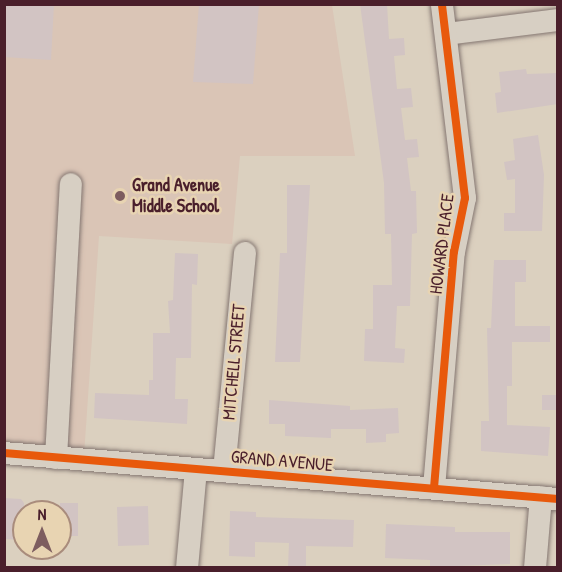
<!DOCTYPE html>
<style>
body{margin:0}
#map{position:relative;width:562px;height:572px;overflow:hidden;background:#dbd0bf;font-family:"Patrick Hand",sans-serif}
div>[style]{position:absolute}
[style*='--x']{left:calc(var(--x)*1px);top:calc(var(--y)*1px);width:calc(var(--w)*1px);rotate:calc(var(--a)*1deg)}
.built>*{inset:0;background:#dac5b6}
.building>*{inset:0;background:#d2c4c3}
.roads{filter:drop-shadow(0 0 2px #847671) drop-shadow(0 0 2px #847671)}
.minor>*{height:22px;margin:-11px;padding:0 11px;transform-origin:11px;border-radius:11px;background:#d7cfc3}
.cycleway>*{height:8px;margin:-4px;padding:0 4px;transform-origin:4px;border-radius:4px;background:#e8590c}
.dots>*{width:16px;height:16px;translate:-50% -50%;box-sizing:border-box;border:3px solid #e8d4b2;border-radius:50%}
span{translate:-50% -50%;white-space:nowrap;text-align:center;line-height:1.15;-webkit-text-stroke:5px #e8d4b2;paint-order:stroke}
.poi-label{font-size:18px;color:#4a1f2b;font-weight:700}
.left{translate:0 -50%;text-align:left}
.street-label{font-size:18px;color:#4a1f2b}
.frame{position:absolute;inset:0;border:6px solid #4a1f2b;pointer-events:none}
.north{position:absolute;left:12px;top:500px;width:60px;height:60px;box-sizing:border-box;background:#e8d4b2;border:2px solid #a98c7c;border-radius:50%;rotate:0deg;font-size:16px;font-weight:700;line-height:24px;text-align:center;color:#4a1f2b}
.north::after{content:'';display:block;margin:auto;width:21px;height:27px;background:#7d5d5f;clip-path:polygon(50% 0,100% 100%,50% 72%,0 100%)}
</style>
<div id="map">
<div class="built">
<div style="clip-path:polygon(4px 5px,332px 5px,355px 156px,240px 156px,232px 244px,99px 236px,84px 456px,5px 450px)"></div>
</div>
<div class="building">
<div style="clip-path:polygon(4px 4px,54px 4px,51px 60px,4px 57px)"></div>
<div style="clip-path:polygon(199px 4px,259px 4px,253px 84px,193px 82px)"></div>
<div style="clip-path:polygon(360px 4px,387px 4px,389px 39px,404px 38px,405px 55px,394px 56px,397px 89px,411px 88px,413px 107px,401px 108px,405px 140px,417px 139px,419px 157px,407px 158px,411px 191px,416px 191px,417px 233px,412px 234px,410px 306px,397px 306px,395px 348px,405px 349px,404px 363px,364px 361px,365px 329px,373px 329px,373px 285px,392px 285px,391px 234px,385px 234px,384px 183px)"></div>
<div style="clip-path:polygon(526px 69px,527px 74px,558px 73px,558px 104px,497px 113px,495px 93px,501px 92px,499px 72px)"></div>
<div style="clip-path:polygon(538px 135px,544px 175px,542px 231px,504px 231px,504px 213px,515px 213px,515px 179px,507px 180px,504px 162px,515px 160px,513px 139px)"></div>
<div style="clip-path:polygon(287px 185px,310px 185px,300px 362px,275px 362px,280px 253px,287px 253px)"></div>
<div style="clip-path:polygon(175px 253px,198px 254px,197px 285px,192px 284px,191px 358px,176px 358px,175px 399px,188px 399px,187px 424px,94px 418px,95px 393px,149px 395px,149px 380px,153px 380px,153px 333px,170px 333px,168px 301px,173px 300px)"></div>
<div style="clip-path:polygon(494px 260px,526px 260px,526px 282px,515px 282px,515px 326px,550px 326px,550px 342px,512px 342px,512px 386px,507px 386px,507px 425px,550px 427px,548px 456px,481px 451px,481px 421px,489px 421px,487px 328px,491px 328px)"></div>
<div style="clip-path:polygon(542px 395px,558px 395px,558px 410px,542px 410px)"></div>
<div style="clip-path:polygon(269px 400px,350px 406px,350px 410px,398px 408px,399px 433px,386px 434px,386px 442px,366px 443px,366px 429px,331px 429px,331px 438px,285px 436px,285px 424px,269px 424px)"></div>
<div style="clip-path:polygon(4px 498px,21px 499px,24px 503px,24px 540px,4px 539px)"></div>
<div style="clip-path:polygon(60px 503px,78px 503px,78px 536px,60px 536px)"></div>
<div style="clip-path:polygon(148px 506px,149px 545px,118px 546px,117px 507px)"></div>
<div style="clip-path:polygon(230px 511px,256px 512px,256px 517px,354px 520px,353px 547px,306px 546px,306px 566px,288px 566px,289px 543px,255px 542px,255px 557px,229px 556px)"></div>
<div style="clip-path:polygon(386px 524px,455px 527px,455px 532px,510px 532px,510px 564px,430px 567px,430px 560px,385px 558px)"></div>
</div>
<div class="roads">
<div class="minor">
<div style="--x:446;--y:34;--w:113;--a:-7.1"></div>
<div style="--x:4;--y:453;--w:556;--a:4.75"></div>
<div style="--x:56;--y:458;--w:274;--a:-86.9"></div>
<div style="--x:224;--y:471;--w:219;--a:-84.5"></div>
<div style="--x:434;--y:488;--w:237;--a:-85.2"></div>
<div style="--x:454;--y:252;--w:55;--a:-78.5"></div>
<div style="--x:465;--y:198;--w:195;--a:-96.8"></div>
<div style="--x:187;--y:568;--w:99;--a:-84.8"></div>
<div style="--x:535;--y:568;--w:71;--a:-85.2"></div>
</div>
</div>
<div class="cycleway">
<div style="--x:4;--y:453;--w:556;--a:4.75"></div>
<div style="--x:434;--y:488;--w:237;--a:-85.2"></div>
<div style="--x:454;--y:252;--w:55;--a:-78.5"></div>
<div style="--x:465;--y:198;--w:195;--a:-96.8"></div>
</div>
<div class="dots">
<div style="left:120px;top:196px;background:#7d5d5f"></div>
</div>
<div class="poi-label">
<span class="left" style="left:132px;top:196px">Grand Avenue<br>Middle School</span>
</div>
<div class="street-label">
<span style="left:442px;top:244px;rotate:-83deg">HOWARD PLACE</span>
<span style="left:234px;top:362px;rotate:-85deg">MITCHELL STREET</span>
<span style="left:282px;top:461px;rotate:5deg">GRAND AVENUE</span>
</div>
<div class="frame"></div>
<div class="north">N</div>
</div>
